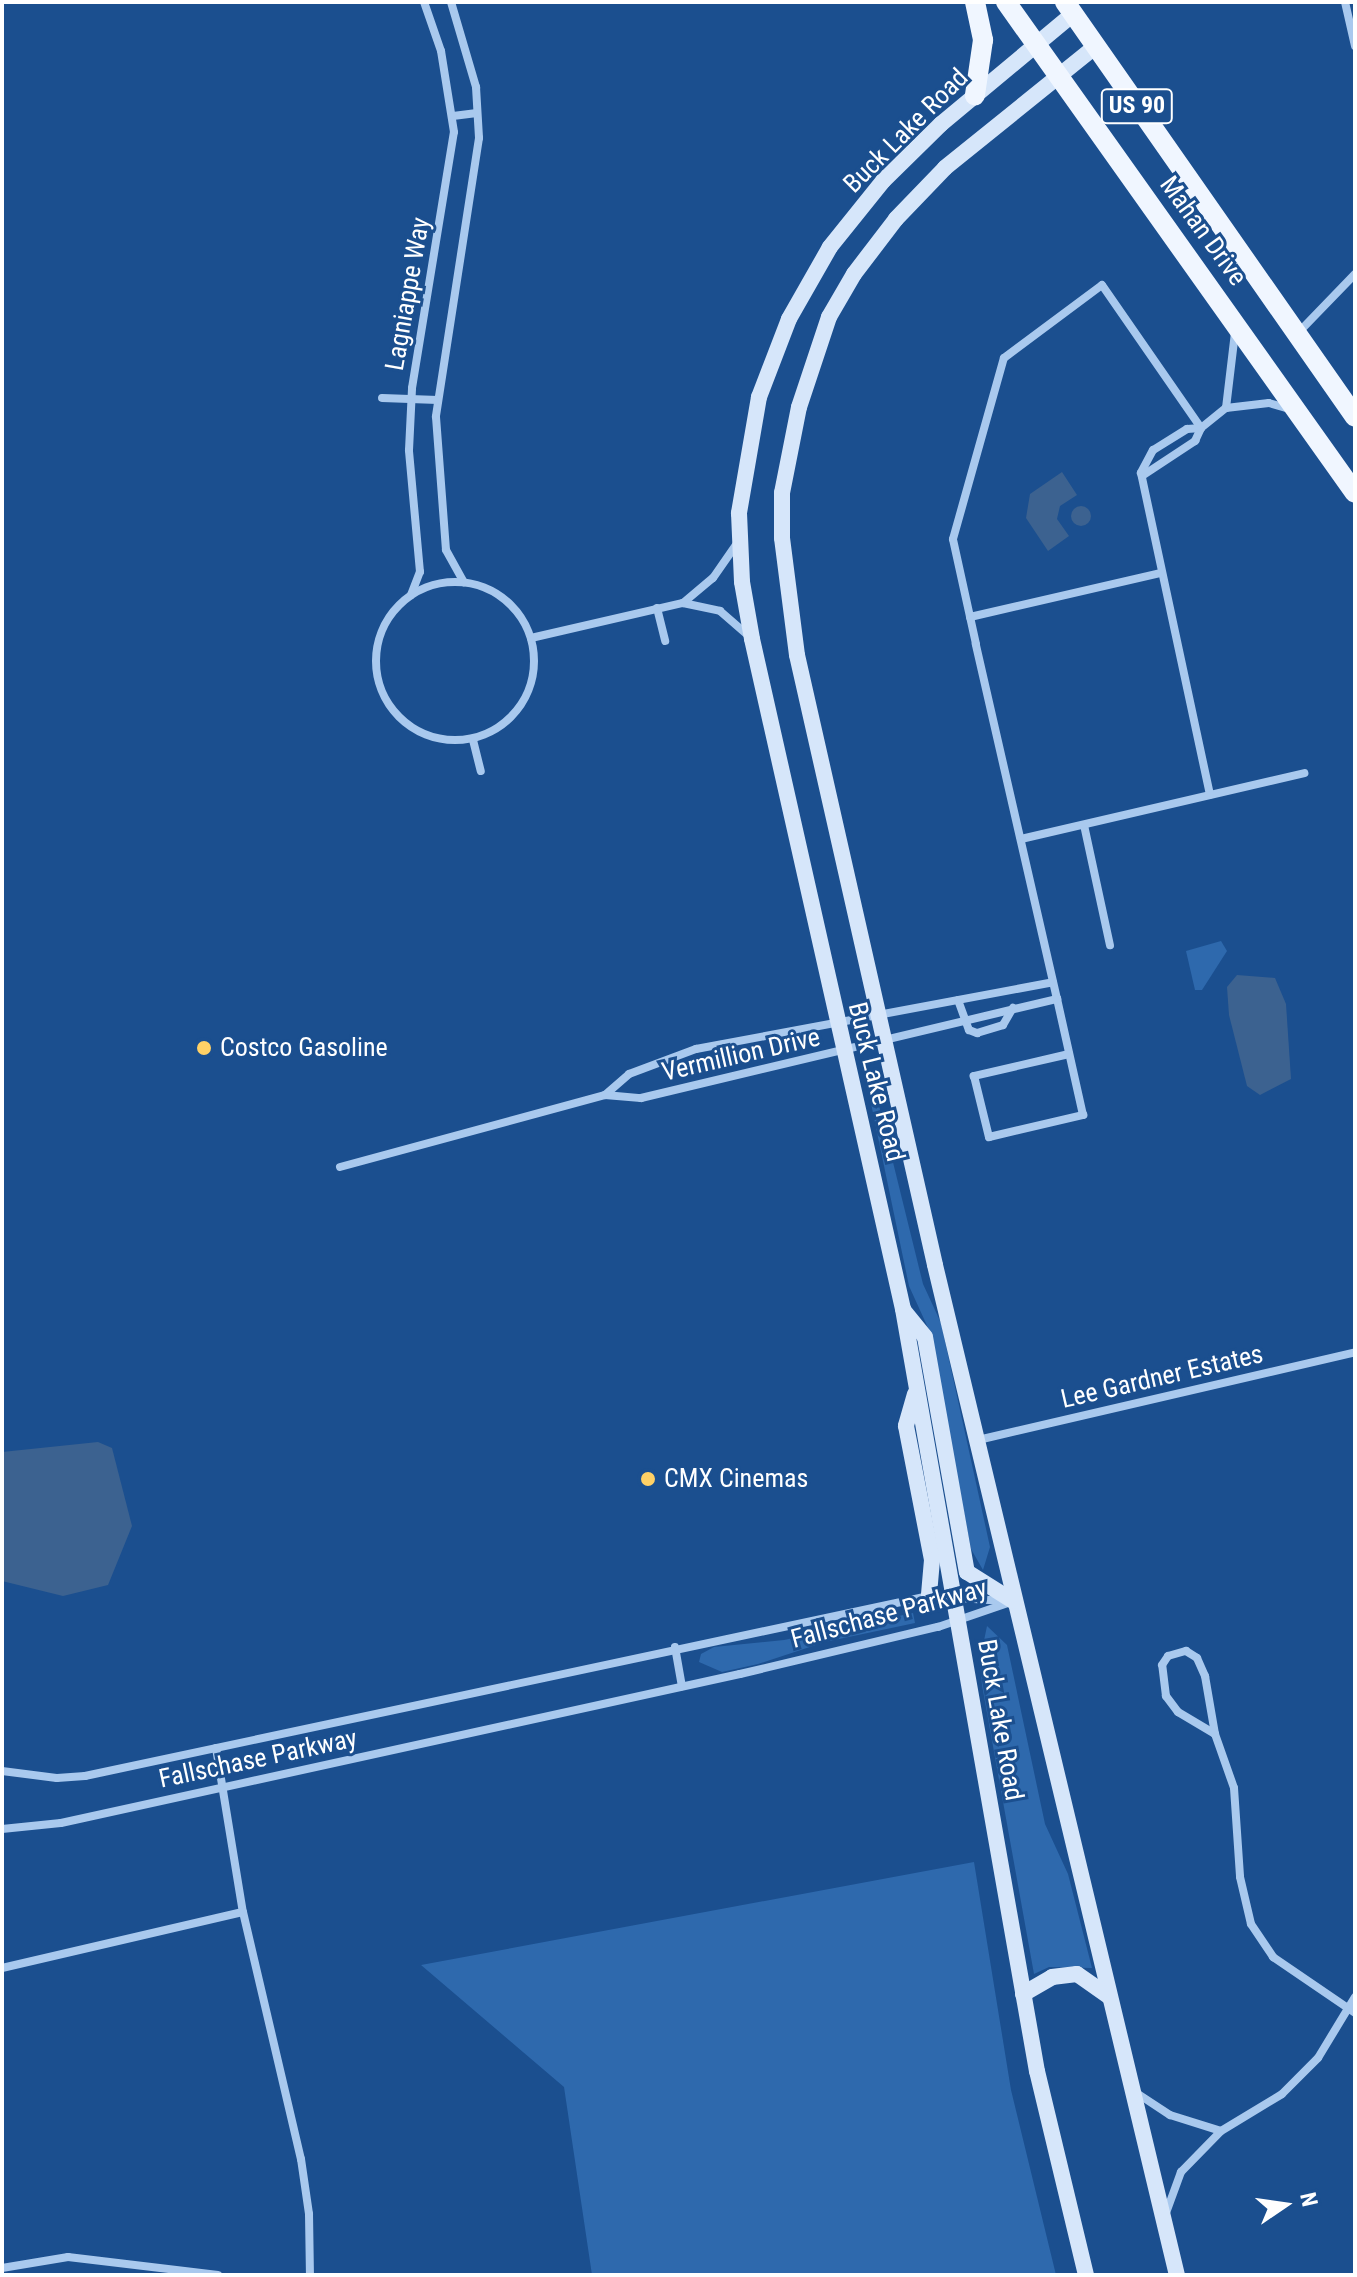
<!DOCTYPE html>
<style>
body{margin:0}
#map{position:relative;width:1357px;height:2277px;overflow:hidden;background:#1b4f8f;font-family:"Roboto Condensed",sans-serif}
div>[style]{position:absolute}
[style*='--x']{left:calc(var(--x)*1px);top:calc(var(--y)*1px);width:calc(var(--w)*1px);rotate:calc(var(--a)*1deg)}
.green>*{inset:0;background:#2e69ad}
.water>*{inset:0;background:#3c6290}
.round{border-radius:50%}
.minor>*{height:8px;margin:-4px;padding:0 4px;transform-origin:4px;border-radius:4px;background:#a9c9ee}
.minor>.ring{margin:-4px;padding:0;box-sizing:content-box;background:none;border:8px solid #a9c9ee;border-radius:50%}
.secondary>*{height:16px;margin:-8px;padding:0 8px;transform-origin:8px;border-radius:8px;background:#d6e6fa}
.primary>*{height:20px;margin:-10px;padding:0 10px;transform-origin:10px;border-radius:10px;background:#f0f6ff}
.dots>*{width:22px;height:22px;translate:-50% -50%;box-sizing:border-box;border:4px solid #1b4f8f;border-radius:50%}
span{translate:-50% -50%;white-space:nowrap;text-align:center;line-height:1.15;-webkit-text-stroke:6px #1b4f8f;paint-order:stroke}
.shield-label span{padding:2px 6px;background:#1b4f8f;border:2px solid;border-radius:6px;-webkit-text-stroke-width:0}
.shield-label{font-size:24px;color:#fff;font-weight:700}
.street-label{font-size:26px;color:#fff}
.poi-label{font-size:26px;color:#fff}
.left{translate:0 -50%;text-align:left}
.frame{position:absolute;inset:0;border:4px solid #fff;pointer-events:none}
.north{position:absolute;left:1245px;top:2165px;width:80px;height:80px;-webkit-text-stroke:6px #1b4f8f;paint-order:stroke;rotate:77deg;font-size:22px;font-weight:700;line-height:32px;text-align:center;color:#fff}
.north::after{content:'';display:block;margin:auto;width:28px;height:36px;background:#fff;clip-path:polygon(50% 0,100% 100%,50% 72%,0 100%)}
</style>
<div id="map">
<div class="green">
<div style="clip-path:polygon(1221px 941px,1227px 951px,1202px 990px,1195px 990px,1186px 951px)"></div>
<div style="clip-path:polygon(871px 1073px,923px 1284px,941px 1323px,990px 1547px,983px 1570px,971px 1549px,929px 1330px,909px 1286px,868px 1089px)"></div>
<div style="clip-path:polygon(913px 1613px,915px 1623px,825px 1642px,758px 1664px,722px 1672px,699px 1662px,701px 1654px,714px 1647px,784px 1640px)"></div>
<div style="clip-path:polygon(987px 1626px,1007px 1645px,1045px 1824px,1068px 1874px,1092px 1968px,1049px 1967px,1034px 1974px,982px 1685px,980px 1660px)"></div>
<div style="clip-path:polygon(974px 1862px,1011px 2090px,1056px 2275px,592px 2275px,564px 2087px,421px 1965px)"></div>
</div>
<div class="water">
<div style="clip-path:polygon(1062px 472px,1077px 495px,1060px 506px,1057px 519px,1069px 536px,1048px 551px,1026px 518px,1030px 494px)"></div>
<div class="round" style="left:1071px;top:506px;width:20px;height:20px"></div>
<div style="clip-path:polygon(1237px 975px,1275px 978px,1286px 1004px,1291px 1079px,1260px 1095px,1247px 1086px,1229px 1015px,1227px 987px)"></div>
<div style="clip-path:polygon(98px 1442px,112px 1448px,132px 1526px,108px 1585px,63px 1596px,2px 1581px,2px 1452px)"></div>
</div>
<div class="minor">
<div style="--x:451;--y:2;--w:89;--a:73.6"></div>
<div style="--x:476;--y:87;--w:51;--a:86.6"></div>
<div style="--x:479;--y:138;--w:282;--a:98.8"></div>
<div style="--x:436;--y:417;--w:133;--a:85.7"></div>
<div style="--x:446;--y:550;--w:37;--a:61"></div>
<div style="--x:1345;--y:2;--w:45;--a:77.2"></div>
<div style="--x:453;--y:116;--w:24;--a:-7"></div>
<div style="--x:1297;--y:334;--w:83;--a:-46"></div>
<div style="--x:382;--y:398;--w:56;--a:2"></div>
<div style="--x:1226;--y:408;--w:76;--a:-83.2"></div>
<div style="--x:1201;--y:428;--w:14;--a:176"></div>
<div style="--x:1187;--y:429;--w:40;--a:148"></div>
<div style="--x:1153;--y:450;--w:26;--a:118"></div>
<div style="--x:1141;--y:473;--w:329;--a:77.9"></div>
<div style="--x:1142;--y:476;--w:64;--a:-33.4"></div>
<div style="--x:1195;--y:441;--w:14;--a:-65"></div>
<div style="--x:1201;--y:428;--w:32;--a:-39"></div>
<div style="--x:1226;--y:408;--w:43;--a:-6.6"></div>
<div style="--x:1269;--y:403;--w:22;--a:16"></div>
<div class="ring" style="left:376px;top:582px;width:150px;height:150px"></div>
<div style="--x:411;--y:595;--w:25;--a:-69"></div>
<div style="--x:420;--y:572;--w:122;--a:-95.2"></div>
<div style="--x:409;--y:450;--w:62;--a:-87.2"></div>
<div style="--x:412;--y:388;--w:259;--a:-80.7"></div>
<div style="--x:454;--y:132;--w:82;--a:-99.1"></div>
<div style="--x:441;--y:51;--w:52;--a:-109.1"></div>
<div style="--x:683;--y:603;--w:39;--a:-40"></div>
<div style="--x:713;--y:578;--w:44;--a:-55.2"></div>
<div style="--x:657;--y:608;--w:34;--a:76"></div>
<div style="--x:970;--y:617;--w:195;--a:-13"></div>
<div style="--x:531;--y:638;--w:156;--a:-13"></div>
<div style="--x:683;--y:603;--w:38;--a:12"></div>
<div style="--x:720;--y:611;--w:37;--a:41"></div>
<div style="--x:473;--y:740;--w:32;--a:76"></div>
<div style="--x:1084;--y:825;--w:123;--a:77.8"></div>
<div style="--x:1021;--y:839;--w:291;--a:-13.1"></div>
<div style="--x:958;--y:1000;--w:32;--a:70"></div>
<div style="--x:969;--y:1030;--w:9;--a:21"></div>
<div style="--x:977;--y:1033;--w:27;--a:-17"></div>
<div style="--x:1003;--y:1025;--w:20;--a:-60"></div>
<div style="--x:1069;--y:1054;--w:98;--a:167"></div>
<div style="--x:974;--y:1076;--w:63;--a:76.2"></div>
<div style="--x:989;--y:1137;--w:97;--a:-13.2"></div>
<div style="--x:1083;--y:1115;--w:119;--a:-102.6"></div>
<div style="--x:1057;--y:999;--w:364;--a:-102.9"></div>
<div style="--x:976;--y:644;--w:107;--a:-102.4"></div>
<div style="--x:953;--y:539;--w:188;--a:-74.3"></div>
<div style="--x:1004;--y:358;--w:122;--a:-36.7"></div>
<div style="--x:1102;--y:285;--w:174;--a:55.3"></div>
<div style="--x:605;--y:1095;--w:32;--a:-41"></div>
<div style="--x:629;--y:1074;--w:72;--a:-20.5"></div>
<div style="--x:696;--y:1049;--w:363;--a:-10.6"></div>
<div style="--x:340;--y:1167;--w:275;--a:-15.2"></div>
<div style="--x:605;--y:1095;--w:36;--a:5"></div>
<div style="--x:641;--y:1098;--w:428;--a:-13.4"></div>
<div style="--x:978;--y:1440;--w:387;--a:-13.1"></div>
<div style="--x:675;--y:1647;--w:40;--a:80"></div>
<div style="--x:1215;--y:1734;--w:43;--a:-149.3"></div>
<div style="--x:1178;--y:1712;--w:20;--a:-127"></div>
<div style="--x:1166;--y:1696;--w:31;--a:-97"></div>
<div style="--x:1162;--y:1665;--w:11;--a:-56"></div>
<div style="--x:1168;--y:1656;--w:19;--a:-16"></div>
<div style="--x:1186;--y:1651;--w:13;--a:32"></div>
<div style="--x:1197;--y:1658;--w:20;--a:66"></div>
<div style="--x:1205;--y:1676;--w:59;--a:80.2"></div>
<div style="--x:1215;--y:1734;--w:57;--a:70.6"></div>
<div style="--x:1234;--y:1788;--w:89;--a:86.1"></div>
<div style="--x:1240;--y:1877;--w:48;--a:76.8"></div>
<div style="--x:1251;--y:1924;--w:40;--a:56"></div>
<div style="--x:1273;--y:1957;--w:99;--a:34.3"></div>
<div style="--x:216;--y:1748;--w:166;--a:80.7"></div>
<div style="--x:243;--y:1912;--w:254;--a:76.8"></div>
<div style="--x:301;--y:2159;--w:56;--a:81.7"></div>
<div style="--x:309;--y:2214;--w:61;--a:89.1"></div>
<div style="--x:2;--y:1771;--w:55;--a:7.3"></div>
<div style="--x:57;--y:1778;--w:28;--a:-4"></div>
<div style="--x:85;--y:1776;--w:863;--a:-12.04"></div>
<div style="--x:929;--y:1596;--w:75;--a:3.8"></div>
<div style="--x:2;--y:1829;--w:59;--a:-5.8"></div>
<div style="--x:61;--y:1823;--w:695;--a:-12.38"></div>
<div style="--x:740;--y:1674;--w:204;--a:-13.4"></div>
<div style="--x:938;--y:1627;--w:77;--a:-18.9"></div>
<div style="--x:2;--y:1968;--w:247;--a:-13.1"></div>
<div style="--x:1135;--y:2092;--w:42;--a:33.3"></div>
<div style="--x:1170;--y:2115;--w:53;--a:17.4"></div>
<div style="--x:1166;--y:2213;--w:44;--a:-69.9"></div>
<div style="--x:1181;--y:2172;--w:57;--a:-45.7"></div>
<div style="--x:1221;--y:2131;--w:71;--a:-31.2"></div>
<div style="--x:1282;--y:2094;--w:51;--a:-45"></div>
<div style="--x:1318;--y:2058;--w:71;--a:-58.8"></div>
<div style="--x:2;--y:2268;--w:67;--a:-9.5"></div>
<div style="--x:68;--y:2257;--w:151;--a:6.8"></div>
</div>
<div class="secondary">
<div style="--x:1073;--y:14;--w:172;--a:140.2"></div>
<div style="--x:941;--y:124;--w:81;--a:135.5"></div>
<div style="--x:883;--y:181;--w:85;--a:128.8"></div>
<div style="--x:830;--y:247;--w:83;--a:119.7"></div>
<div style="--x:789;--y:319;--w:84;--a:111"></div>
<div style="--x:759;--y:397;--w:118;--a:99.8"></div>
<div style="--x:739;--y:513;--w:69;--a:87.5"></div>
<div style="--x:742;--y:582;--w:58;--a:80"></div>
<div style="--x:752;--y:639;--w:687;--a:77.3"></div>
<div style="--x:903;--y:1309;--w:774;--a:80.03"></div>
<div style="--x:1037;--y:2071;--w:210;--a:76.5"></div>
<div style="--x:1096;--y:46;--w:194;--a:141.1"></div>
<div style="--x:945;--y:168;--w:71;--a:133.9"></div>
<div style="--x:896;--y:219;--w:69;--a:127.4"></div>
<div style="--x:854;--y:274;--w:50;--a:120.2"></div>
<div style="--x:829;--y:317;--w:95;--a:108.4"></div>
<div style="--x:799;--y:407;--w:88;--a:101.2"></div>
<div style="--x:782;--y:493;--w:45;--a:90"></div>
<div style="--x:782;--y:538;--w:118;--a:82.7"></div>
<div style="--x:797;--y:655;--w:625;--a:77.25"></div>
<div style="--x:935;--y:1265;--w:1039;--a:76.53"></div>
<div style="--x:904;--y:1311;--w:33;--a:51"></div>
<div style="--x:925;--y:1337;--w:239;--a:79.9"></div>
<div style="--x:967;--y:1572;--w:54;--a:32.2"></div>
<div style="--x:915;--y:1394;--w:33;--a:106"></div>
<div style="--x:906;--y:1426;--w:136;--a:79"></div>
<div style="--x:932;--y:1560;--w:36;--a:95"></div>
<div style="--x:1023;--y:1994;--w:34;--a:-30"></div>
<div style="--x:1052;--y:1977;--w:25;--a:-7"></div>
<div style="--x:1077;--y:1974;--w:39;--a:35"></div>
</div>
<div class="primary">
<div style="--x:975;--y:2;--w:39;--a:78"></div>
<div style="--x:983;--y:40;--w:56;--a:98.3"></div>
<div style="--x:1006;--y:2;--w:602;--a:54.6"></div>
<div style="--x:1065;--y:2;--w:506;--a:55.05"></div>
</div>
<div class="dots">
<div style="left:204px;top:1048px;background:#ffd166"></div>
<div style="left:648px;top:1479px;background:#ffd166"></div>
</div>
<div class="shield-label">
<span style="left:1137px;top:106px">US 90</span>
</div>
<div class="street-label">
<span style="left:906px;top:131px;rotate:-45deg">Buck Lake Road</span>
<span style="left:1203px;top:231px;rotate:54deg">Mahan Drive</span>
<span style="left:408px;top:294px;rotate:-80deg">Lagniappe Way</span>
<span style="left:741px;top:1055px;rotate:-13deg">Vermillion Drive</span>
<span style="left:876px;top:1082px;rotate:76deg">Buck Lake Road</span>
<span style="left:1162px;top:1377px;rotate:-13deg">Lee Gardner Estates</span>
<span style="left:889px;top:1614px;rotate:-15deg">Fallschase Parkway</span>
<span style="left:1000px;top:1720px;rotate:80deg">Buck Lake Road</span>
<span style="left:258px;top:1759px;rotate:-12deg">Fallschase Parkway</span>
</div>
<div class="poi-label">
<span class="left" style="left:220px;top:1048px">Costco Gasoline</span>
<span class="left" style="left:664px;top:1479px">CMX Cinemas</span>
</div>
<div class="frame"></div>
<div class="north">N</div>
</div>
